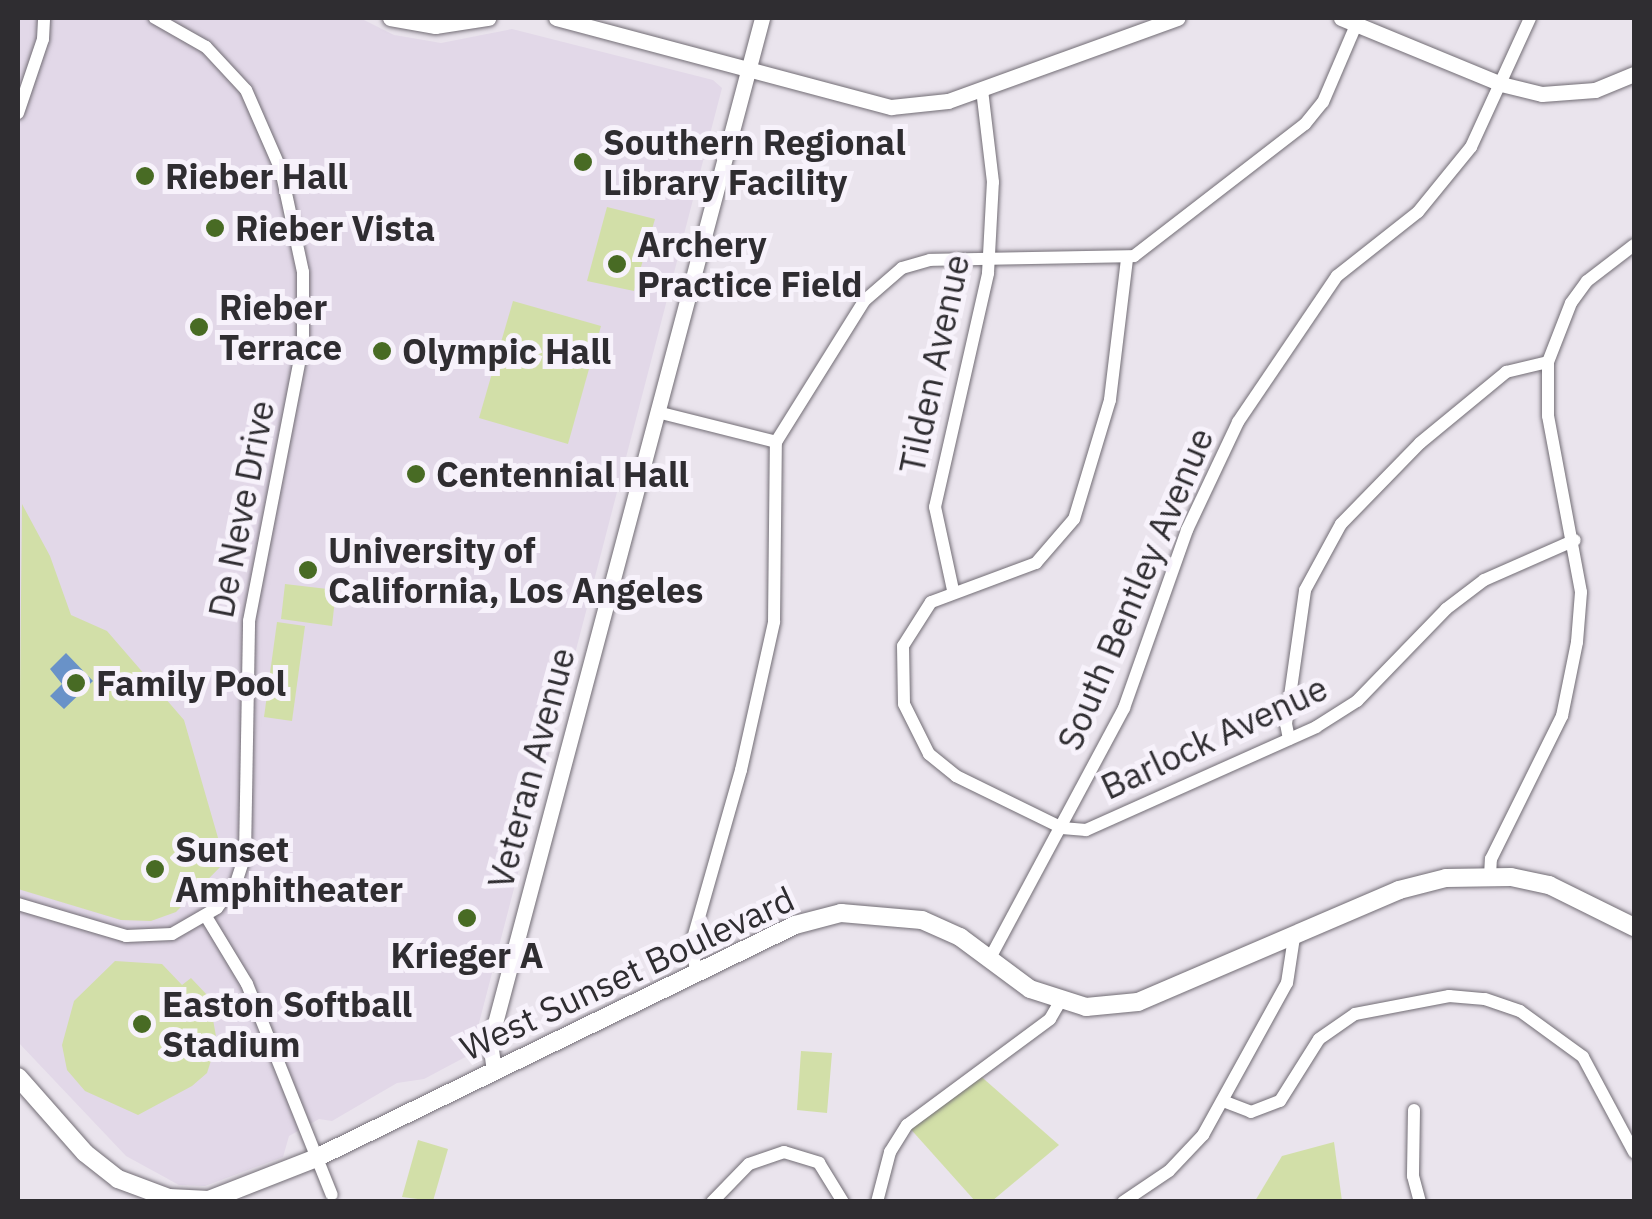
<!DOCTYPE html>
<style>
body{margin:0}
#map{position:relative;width:1652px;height:1219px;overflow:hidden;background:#eae4ed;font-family:"IBM Plex Sans",sans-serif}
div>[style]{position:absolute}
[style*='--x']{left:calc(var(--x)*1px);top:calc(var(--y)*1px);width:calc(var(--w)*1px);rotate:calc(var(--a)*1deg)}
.built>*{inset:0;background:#e2d8e8}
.green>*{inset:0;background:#d2dfa8}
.water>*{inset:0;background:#6992c8}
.roads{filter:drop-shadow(0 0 2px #726d75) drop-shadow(0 0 2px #726d75)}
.minor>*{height:12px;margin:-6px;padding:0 6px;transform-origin:6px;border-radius:6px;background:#fff}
.tertiary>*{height:15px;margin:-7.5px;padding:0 7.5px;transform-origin:7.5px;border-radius:7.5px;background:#fff}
.secondary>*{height:18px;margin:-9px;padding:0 9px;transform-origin:9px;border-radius:9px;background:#fff}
.dots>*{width:28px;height:28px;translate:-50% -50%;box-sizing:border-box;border:5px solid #f7f2fb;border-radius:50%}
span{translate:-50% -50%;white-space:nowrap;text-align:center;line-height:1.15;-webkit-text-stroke:10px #f7f2fb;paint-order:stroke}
.poi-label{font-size:35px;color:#2f2d31;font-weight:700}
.left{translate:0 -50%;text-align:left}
.street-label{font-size:35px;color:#2f2d31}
.frame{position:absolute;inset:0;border:20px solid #2f2d31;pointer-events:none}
</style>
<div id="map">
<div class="built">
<div style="clip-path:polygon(18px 18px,360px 18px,394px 35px,441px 43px,512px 29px,713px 80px,722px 88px,471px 1054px,424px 1079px,397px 1083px,332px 1121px,319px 1119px,289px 1136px,283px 1157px,205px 1186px,179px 1185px,126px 1156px,18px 1042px)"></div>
</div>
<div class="green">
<div style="clip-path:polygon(607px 207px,655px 219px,634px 291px,587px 281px)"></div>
<div style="clip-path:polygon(513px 301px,601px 326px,568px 444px,479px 418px)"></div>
<div style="clip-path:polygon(22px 504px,50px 556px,71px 615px,107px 631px,184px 720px,225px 862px,176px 912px,151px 921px,121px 920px,18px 889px)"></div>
<div style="clip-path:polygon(285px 584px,336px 590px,332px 626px,281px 619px)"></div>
<div style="clip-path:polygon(277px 622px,305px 626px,292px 721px,264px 717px)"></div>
<div style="clip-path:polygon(115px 961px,162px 964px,182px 985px,191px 978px,209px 997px,217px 1042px,207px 1073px,192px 1086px,138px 1115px,85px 1091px,67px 1070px,62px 1045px,74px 1001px)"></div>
<div style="clip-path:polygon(801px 1051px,832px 1053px,827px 1113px,797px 1110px)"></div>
<div style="clip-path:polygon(976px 1072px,1059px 1145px,992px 1201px,975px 1201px,907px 1125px)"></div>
<div style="clip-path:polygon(418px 1140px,448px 1149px,433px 1201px,402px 1197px)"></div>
<div style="clip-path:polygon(1334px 1142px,1342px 1201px,1255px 1201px,1282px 1156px)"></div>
</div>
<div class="water">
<div style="clip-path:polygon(66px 653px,93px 681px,64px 709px,50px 696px,62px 684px,50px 669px)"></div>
</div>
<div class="roads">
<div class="minor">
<div style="--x:18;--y:113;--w:78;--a:-71.3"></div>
<div style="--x:43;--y:39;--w:21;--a:-87"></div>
<div style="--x:1127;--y:259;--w:142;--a:96.9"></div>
<div style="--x:1110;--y:400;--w:124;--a:106.8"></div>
<div style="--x:1074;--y:519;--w:58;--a:130.8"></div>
<div style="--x:1036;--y:563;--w:112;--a:159.6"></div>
<div style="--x:931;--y:602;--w:52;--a:122.5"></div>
<div style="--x:903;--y:646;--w:58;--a:89"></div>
<div style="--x:904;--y:704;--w:56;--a:63.4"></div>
<div style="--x:929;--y:754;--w:35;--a:39"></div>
<div style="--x:956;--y:776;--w:118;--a:26.1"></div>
<div style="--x:1062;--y:828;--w:24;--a:5"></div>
<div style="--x:1086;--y:830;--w:252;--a:-24.1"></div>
<div style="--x:1316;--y:727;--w:49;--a:-32.4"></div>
<div style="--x:1357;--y:701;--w:128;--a:-45.9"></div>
<div style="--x:1446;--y:609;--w:48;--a:-37.3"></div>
<div style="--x:1484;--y:580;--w:99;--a:-23.7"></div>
<div style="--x:657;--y:412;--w:123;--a:14.1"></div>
<div style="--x:776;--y:442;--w:166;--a:-58"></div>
<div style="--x:864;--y:301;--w:50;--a:-41"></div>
<div style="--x:902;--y:268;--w:29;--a:-16"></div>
<div style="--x:930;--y:260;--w:204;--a:-1.1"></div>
<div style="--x:1134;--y:256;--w:216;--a:-37.7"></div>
<div style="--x:1305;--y:124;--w:28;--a:-51"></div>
<div style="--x:1323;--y:102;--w:91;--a:-66.8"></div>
<div style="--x:953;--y:590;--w:85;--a:-102.2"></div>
<div style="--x:935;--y:507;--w:240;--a:-77.2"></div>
<div style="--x:988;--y:273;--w:91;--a:-86.9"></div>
<div style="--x:993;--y:182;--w:93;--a:-96.8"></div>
<div style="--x:1289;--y:739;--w:15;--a:-101"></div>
<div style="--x:1286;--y:724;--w:135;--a:-81.9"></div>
<div style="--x:1305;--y:590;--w:75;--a:-61.4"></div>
<div style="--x:1341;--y:524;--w:113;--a:-45.7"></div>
<div style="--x:1420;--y:443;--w:112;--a:-39.5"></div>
<div style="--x:1506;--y:372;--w:43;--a:-13.4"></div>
<div style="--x:1490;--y:876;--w:17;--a:-87"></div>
<div style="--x:1491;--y:859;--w:160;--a:-63.6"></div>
<div style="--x:1562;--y:716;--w:76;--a:-78.5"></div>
<div style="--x:1577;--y:642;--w:50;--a:-85.4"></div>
<div style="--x:1581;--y:592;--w:179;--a:-100.6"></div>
<div style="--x:1548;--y:416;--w:54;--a:-90"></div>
<div style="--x:1548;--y:362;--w:63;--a:-68.7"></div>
<div style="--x:1571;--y:303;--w:27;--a:-54"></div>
<div style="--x:1587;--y:281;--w:59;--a:-37.5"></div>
<div style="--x:18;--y:904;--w:113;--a:16.5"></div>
<div style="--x:126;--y:936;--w:46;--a:-2.5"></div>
<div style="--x:172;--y:934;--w:52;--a:-30"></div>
<div style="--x:217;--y:908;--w:31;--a:-53"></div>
<div style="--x:236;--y:883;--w:29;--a:-72"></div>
<div style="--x:245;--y:855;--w:234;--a:-89"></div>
<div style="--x:249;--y:621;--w:282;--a:-79"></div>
<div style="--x:303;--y:344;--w:72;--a:-90"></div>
<div style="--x:303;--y:272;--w:104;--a:-102.2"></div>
<div style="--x:281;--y:170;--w:87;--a:-113.6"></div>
<div style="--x:246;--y:90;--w:59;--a:-132.9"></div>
<div style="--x:206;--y:47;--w:59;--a:-150.4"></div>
<div style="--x:207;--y:918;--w:77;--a:58.8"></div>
<div style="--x:247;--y:984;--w:227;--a:68.1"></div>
<div style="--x:989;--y:960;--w:286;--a:-61.8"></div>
<div style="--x:1124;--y:708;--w:189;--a:-70.5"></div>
<div style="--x:1187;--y:530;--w:119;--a:-64.7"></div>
<div style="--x:1238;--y:422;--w:176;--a:-55.9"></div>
<div style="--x:1337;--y:276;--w:103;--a:-38.3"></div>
<div style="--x:1418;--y:212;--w:84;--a:-50.8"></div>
<div style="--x:1471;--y:147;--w:142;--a:-65.4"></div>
<div style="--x:696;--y:972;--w:30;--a:-98"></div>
<div style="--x:692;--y:942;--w:179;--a:-74.1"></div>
<div style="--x:741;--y:770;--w:152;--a:-77.4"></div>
<div style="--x:774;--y:622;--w:180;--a:-89.4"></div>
<div style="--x:1223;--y:1101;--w:30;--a:21"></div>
<div style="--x:1251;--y:1112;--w:31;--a:-21"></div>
<div style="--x:1280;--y:1101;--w:73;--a:-57.8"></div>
<div style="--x:1319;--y:1039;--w:44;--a:-34.8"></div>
<div style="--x:1355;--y:1014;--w:96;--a:-10.8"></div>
<div style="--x:1449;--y:996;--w:36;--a:5"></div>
<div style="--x:1485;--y:999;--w:37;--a:19"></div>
<div style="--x:1520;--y:1011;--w:78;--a:36.1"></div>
<div style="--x:1583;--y:1057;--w:108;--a:61.8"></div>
<div style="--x:1414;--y:1110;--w:66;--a:90.9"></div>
<div style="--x:1413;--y:1176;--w:27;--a:75"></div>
<div style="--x:712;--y:1202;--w:53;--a:-45.8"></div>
<div style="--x:749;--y:1164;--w:37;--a:-19"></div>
<div style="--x:784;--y:1152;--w:37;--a:17"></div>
<div style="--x:819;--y:1163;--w:46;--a:58.4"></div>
<div style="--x:877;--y:1202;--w:52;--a:-75.4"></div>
<div style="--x:890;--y:1152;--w:32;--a:-58"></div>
<div style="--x:907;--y:1125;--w:178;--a:-36.5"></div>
<div style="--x:1050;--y:1019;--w:20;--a:-60"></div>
<div style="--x:1123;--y:1202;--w:55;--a:-34"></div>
<div style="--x:1169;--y:1171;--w:50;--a:-46.6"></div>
<div style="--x:1203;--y:1135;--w:174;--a:-61.1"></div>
<div style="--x:1287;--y:983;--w:47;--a:-81.3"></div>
</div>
<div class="tertiary">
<div style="--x:390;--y:18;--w:46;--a:10.1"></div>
<div style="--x:435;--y:26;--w:54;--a:-8.6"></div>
<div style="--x:556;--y:18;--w:347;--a:14.9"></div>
<div style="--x:891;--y:107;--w:57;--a:-6"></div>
<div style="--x:948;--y:101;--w:244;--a:-19.9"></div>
<div style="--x:1341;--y:18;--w:173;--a:22.4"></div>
<div style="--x:1501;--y:84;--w:42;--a:13.7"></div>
<div style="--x:1542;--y:94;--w:53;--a:-4.3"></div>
<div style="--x:1595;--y:90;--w:42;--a:-22.3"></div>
<div style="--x:494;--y:1071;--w:29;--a:-98"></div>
<div style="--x:490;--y:1042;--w:1060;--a:-75.12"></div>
</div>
<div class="secondary">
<div style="--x:18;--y:1077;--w:101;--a:48.6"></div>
<div style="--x:85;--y:1153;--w:42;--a:38.2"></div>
<div style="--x:118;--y:1179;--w:54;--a:20.4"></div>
<div style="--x:169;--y:1198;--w:40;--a:2.9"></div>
<div style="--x:209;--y:1200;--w:115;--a:-21.4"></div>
<div style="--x:316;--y:1158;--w:533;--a:-25.94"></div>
<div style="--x:795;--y:925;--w:48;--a:-14.6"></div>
<div style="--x:841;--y:913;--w:81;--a:4.9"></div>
<div style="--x:922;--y:920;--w:42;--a:24.1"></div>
<div style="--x:960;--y:937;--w:87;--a:36.6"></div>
<div style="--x:1030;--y:989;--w:59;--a:17.8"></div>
<div style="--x:1086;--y:1007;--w:52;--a:-5.5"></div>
<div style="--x:1138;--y:1002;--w:284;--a:-23.2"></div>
<div style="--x:1399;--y:890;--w:49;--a:-14.3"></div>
<div style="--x:1446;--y:878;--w:65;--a:-0.9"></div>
<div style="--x:1511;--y:877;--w:39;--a:12"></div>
<div style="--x:1549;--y:885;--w:95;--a:26.3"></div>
</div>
</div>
<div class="dots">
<div style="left:583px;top:162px;background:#486b24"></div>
<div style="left:145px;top:176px;background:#486b24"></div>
<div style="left:215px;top:228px;background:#486b24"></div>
<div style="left:617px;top:264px;background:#486b24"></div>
<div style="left:199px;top:327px;background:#486b24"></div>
<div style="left:382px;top:351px;background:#486b24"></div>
<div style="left:416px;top:474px;background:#486b24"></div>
<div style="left:308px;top:570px;background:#486b24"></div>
<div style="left:76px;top:683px;background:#486b24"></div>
<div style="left:155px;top:869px;background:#486b24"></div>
<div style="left:467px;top:918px;background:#486b24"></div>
<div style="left:142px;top:1024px;background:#486b24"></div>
</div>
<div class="poi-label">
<span class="left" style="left:603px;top:162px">Southern Regional<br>Library Facility</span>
<span class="left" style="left:165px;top:176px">Rieber Hall</span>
<span class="left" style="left:235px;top:228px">Rieber Vista</span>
<span class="left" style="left:637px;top:264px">Archery<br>Practice Field</span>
<span class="left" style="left:219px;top:327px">Rieber<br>Terrace</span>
<span class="left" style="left:402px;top:351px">Olympic Hall</span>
<span class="left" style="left:436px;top:474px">Centennial Hall</span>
<span class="left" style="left:328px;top:570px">University of<br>California, Los Angeles</span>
<span class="left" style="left:96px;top:683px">Family Pool</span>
<span class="left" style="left:175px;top:869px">Sunset<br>Amphitheater</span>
<span style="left:467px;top:955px">Krieger A</span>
<span class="left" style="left:162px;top:1024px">Easton Softball<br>Stadium</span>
</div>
<div class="street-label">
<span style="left:934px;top:364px;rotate:-78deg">Tilden Avenue</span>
<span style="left:241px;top:509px;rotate:-79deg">De Neve Drive</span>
<span style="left:1135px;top:589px;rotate:-67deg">South Bentley Avenue</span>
<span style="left:1214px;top:737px;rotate:-25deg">Barlock Avenue</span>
<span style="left:531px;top:768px;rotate:-75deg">Veteran Avenue</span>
<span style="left:627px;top:973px;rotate:-25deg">West Sunset Boulevard</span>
</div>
<div class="frame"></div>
</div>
